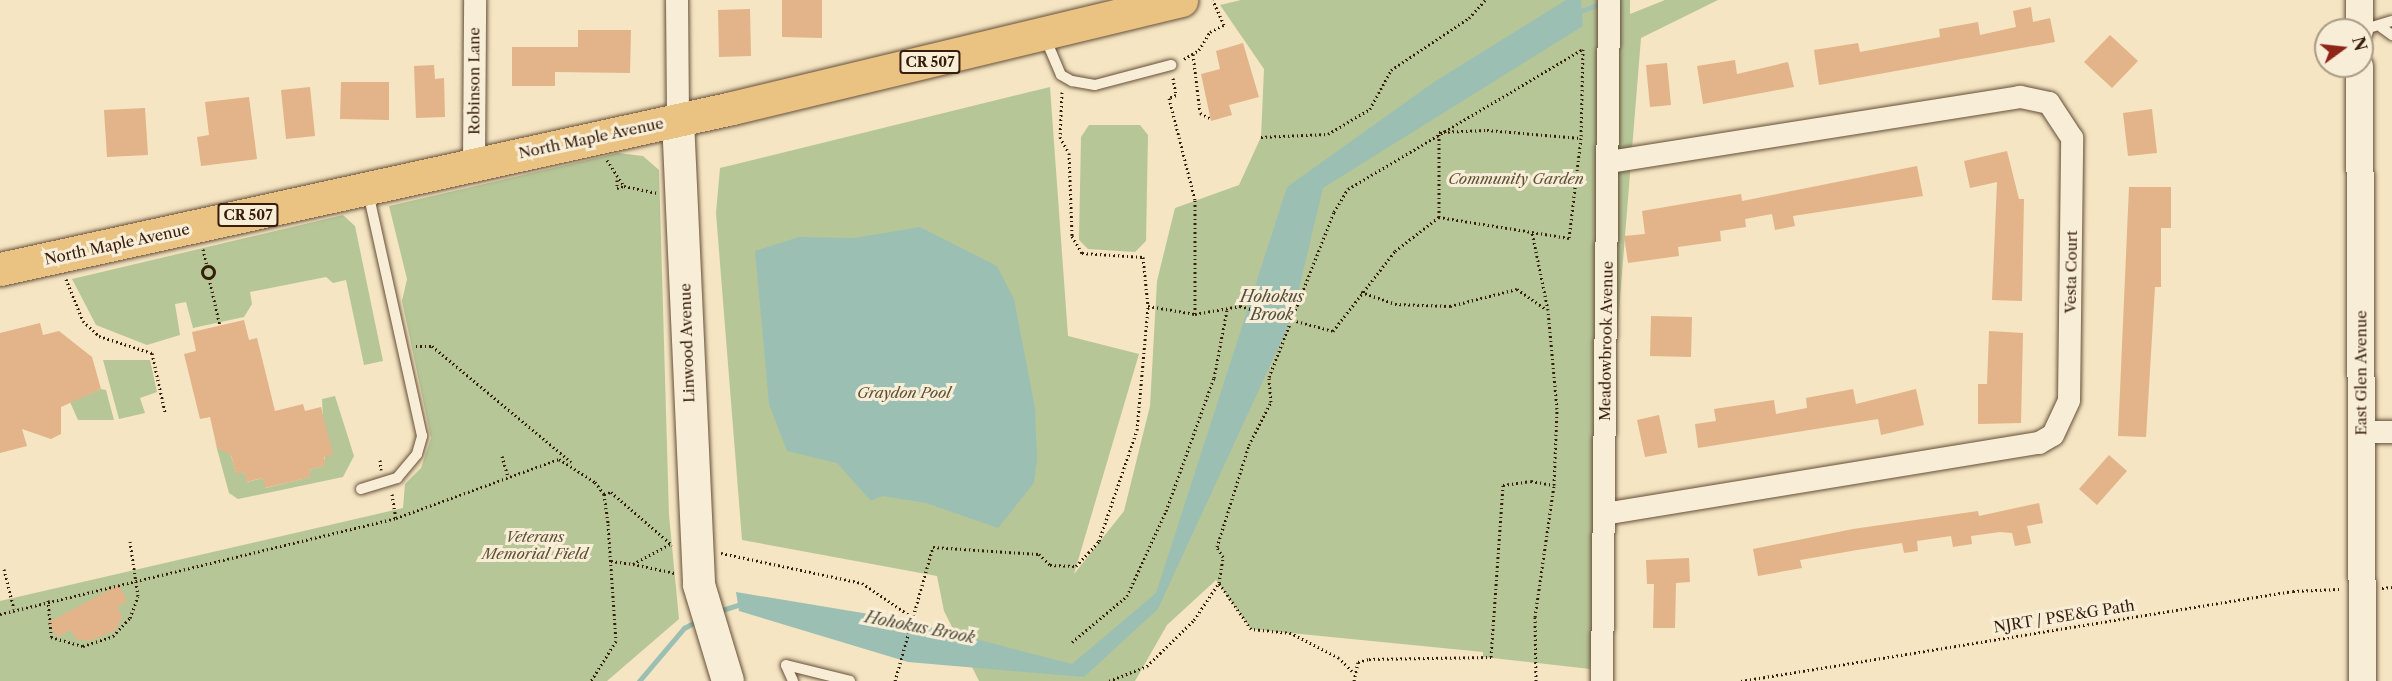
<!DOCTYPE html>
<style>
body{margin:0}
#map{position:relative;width:2392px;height:681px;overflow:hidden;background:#f5e5c2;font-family:"Libre Caslon Text",serif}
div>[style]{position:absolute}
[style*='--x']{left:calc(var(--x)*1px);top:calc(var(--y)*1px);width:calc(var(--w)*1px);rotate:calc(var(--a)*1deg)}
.green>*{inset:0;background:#b7c697}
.water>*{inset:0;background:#9cbfb3}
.stream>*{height:5px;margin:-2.5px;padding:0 2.5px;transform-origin:2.5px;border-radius:2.5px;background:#9cbfb3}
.building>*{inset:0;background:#e3b389}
.path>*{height:3px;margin-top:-1.5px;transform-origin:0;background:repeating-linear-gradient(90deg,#371d0b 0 1.5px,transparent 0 4.5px)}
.path>.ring{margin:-1.5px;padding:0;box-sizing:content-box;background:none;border:3px solid #371d0b;border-radius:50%}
.roads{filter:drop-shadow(0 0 2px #664f39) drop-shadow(0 0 2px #664f39)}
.service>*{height:10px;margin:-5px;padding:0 5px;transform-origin:5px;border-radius:5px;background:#f8eed7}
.minor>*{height:22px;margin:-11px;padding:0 11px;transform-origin:11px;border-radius:11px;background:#f8eed7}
.tertiary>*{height:27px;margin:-13.5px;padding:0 13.5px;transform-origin:13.5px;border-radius:13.5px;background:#f8eed7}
.secondary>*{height:32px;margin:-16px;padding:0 16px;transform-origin:16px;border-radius:16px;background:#f8eed7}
.primary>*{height:33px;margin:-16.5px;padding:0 16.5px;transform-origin:16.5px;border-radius:16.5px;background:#eac281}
span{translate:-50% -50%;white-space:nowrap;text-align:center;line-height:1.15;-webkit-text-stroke:6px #f8eed7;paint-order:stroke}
.shield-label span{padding:2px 4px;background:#f8eed7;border:2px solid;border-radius:4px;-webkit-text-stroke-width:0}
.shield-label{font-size:14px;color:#371d0b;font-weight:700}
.street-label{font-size:15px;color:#371d0b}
.park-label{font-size:15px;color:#5d5035;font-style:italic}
.water-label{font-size:16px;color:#554e3d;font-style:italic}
.north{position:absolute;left:2314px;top:18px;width:60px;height:60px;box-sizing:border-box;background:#f8eed7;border:2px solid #ab9a85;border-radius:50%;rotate:75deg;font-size:16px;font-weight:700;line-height:24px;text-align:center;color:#371d0b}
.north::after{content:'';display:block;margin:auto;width:21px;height:27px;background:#8f2418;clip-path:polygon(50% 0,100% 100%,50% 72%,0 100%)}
</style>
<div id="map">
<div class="green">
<div style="clip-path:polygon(1241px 0,1630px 0,1630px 14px,1665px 0,1718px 0,1641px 38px,1590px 669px,1483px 657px,1483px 652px,1251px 629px,1216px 580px,1167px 625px,1135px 681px,979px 681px,944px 611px,937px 576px,742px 540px,716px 213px,720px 168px,1050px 87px,1068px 336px,1139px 354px,1074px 574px,1124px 511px,1150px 406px,1157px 281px,1175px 208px,1239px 185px,1261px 137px,1264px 69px,1220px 5px)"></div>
<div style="clip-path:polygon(1089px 125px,1140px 125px,1148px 135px,1146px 241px,1135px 252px,1088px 249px,1079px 240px,1081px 137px)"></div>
<div style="clip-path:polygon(618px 153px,643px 156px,659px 170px,669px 515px,679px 619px,607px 681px,0 681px,0 601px,403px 508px,405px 484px,421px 468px,431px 438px,402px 301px,407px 279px,389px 206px)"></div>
<div style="clip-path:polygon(343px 215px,355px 226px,383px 361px,364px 365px,346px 280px,333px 283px,326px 277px,250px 292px,252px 304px,244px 317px,193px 328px,186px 302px,175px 304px,180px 335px,147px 345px,96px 325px,72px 279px)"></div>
<div style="clip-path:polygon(103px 360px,150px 360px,157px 392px,140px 398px,145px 413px,119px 419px)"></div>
<div style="clip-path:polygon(101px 389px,106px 390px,114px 420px,78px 420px,70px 402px)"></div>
<div style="clip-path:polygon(335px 396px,354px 456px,343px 477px,238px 499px,229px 493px,214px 438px,217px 448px,230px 452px,236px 473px,244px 472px,247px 482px,263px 478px,266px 488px,310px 477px,309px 470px,325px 465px,322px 399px)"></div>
</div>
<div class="water">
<div style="clip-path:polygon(1566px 0,1581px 0,1583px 26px,1323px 188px,1292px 318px,1158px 609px,1084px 677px,908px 662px,739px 611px,736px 592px,899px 619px,1072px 664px,1156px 593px,1287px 187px,1434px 82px)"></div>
<div style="clip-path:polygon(920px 227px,997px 266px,1014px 299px,1035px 408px,1037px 459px,1034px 483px,998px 528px,926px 503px,882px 496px,871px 501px,837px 463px,787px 451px,769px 404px,755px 251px,799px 237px,854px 238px)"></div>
</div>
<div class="stream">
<div style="--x:1575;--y:13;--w:30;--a:-20"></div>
<div style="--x:719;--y:611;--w:25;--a:-18"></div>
<div style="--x:639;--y:681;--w:70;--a:-49.7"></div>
<div style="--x:684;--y:628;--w:17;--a:-28"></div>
</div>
<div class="building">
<div style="clip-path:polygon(782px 0,822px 0,822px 38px,782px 37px)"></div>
<div style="clip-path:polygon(2031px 7px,2033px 22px,2050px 18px,2055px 42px,1819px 85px,1814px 50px,1858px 43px,1860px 52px,1940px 37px,1939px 29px,1978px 22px,1980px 35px,2016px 27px,2013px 11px)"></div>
<div style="clip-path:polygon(750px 9px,751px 56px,719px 57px,718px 10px)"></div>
<div style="clip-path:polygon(578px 30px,631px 30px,630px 73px,555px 72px,555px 86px,512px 86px,512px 47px,578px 47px)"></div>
<div style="clip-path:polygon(2110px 35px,2138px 61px,2112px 88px,2084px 62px)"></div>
<div style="clip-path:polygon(1243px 43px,1259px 97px,1229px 105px,1232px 115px,1211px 121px,1201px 74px,1220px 69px,1216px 51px)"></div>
<div style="clip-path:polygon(1735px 60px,1737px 74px,1788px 62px,1794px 87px,1703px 104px,1697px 66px)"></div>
<div style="clip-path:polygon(1667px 63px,1671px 105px,1650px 107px,1646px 65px)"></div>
<div style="clip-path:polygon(434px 65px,435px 79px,444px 78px,445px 117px,416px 118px,414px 66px)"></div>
<div style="clip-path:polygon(341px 82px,389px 82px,389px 120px,340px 119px)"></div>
<div style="clip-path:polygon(310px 87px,315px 136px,286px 139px,281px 90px)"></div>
<div style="clip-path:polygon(249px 97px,257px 159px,201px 166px,197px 137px,209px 135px,205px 102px)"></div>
<div style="clip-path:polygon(145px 108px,148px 155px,107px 157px,104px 110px)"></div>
<div style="clip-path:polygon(2152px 109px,2157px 153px,2128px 156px,2123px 113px)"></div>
<div style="clip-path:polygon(2007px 151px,2019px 199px,2024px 199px,2022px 301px,1992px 300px,1997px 182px,1970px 188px,1964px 161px)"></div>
<div style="clip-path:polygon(1917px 166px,1923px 196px,1793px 216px,1795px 226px,1775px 230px,1772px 214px,1745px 219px,1746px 227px,1720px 231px,1721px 241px,1678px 247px,1679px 256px,1628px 263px,1624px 236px,1645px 234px,1642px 211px,1741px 194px,1742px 201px)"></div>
<div style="clip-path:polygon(2129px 187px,2171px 187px,2171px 228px,2161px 228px,2161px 287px,2155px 287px,2146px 437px,2118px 436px)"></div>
<div style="clip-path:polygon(1651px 316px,1692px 317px,1691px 357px,1650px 356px)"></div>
<div style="clip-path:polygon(244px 320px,249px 340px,257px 338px,275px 411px,303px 404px,305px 411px,321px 407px,333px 455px,324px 457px,326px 465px,309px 470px,311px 477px,265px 488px,263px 478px,246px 482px,244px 472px,236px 474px,231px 455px,217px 448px,210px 417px,200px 419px,184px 354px,196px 351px,192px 332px)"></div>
<div style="clip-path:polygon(40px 323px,43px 335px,59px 331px,92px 357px,101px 389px,61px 407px,61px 434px,51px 439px,22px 429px,27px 446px,0 453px,0 333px)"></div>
<div style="clip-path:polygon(1989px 331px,2023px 333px,2021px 423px,1978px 424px,1978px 384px,1987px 384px)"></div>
<div style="clip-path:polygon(1853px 389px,1856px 404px,1916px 389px,1924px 425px,1881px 435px,1878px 419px,1698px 448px,1695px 424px,1716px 421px,1714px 409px,1774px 400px,1776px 414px,1807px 408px,1806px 398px)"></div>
<div style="clip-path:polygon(1659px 415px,1667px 453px,1645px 457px,1637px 420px)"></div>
<div style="clip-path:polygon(2109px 455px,2127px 471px,2097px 505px,2079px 489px)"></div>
<div style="clip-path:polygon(2039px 503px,2043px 523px,2027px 526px,2031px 543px,2015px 546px,2012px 533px,2000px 532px,1971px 536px,1972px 544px,1953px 547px,1951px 536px,1917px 541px,1918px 551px,1904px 553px,1902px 543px,1857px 550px,1800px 560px,1802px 568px,1758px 576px,1753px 549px,1853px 529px,1978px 511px,1979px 516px)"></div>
<div style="clip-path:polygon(1689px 558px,1690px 582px,1676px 583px,1675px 628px,1653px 628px,1654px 584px,1647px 584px,1646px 560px)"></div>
<div style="clip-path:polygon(119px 585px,127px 601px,117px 607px,122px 616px,116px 630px,90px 641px,76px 639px,71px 630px,57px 637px,49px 622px)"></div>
</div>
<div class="path">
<div style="--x:1193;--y:54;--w:59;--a:83.2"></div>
<div style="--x:1200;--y:113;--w:11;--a:27"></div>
<div style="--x:1184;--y:59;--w:17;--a:-31"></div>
<div style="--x:1199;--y:50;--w:21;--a:-59"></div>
<div style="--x:1210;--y:32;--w:16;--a:-27"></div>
<div style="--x:1224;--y:25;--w:27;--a:-114"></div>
<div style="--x:1173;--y:78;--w:17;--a:80"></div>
<div style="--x:1176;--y:95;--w:8;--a:157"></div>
<div style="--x:1169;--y:98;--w:105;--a:75.7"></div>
<div style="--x:1195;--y:200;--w:114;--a:90"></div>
<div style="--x:1062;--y:92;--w:45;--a:92.5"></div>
<div style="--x:1060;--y:137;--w:18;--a:61"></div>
<div style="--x:1069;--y:153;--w:83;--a:87.9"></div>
<div style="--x:1072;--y:236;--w:20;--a:60"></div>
<div style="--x:1082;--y:253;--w:61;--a:3.8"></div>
<div style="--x:1143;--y:257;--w:49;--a:84.2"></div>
<div style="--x:1487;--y:130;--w:94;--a:4.9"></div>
<div style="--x:1581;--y:138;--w:101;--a:96.8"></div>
<div style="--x:1569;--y:238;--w:132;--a:-170.8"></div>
<div style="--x:1439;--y:217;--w:85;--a:-90"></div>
<div style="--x:1439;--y:132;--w:48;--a:-2.4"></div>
<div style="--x:1261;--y:137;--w:67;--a:-2.6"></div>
<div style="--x:1328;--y:134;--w:49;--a:-30.8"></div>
<div style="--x:1370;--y:109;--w:44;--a:-61.7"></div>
<div style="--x:1391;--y:70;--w:94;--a:-33.7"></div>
<div style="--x:1469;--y:18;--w:24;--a:-48"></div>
<div style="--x:607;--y:160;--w:31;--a:57"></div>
<div style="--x:624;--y:186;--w:35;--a:12"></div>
<div style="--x:617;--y:180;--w:8;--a:90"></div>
<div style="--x:617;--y:188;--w:7;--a:-16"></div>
<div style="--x:203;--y:249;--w:17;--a:77"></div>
<div class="ring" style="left:202px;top:266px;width:9px;height:9px"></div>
<div style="--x:209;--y:278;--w:49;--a:77.1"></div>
<div style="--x:66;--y:279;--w:45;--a:68"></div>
<div style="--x:83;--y:321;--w:22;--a:43"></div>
<div style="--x:99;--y:336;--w:56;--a:17.8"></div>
<div style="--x:152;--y:353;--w:60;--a:77.6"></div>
<div style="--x:1361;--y:292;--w:36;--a:19"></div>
<div style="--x:1395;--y:304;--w:55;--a:2.1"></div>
<div style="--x:1450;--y:306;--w:69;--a:-14.2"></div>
<div style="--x:1517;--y:289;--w:35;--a:35"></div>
<div style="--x:416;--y:346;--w:16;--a:0"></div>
<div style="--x:432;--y:346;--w:181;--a:39.8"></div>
<div style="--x:502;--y:456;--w:22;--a:74"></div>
<div style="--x:380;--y:460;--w:10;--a:84"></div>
<div style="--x:392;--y:494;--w:24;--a:81"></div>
<div style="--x:604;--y:494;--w:7;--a:-16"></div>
<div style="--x:611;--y:492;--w:81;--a:41"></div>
<div style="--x:721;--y:553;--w:144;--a:12"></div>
<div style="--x:862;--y:583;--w:60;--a:34.2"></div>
<div style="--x:611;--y:561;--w:22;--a:8"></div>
<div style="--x:633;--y:564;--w:42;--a:-28.4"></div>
<div style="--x:633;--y:564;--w:43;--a:12.1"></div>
<div style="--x:4;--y:569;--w:41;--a:76"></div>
<div style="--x:2382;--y:588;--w:10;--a:-6"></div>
<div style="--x:48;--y:600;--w:37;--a:85"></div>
<div style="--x:51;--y:637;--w:33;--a:16"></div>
<div style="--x:83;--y:646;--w:32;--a:-18"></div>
<div style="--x:113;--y:636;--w:25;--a:-47"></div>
<div style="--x:130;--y:618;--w:23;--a:-70"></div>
<div style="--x:138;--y:596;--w:55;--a:-98.4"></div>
<div style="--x:0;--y:614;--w:407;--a:-13.6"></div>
<div style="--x:396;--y:518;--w:173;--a:-19.9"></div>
<div style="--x:559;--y:459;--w:43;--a:32.6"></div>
<div style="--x:595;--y:482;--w:15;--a:53"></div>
<div style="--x:604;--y:494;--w:30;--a:82"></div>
<div style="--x:608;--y:524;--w:117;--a:86.1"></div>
<div style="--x:616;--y:641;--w:47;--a:122"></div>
<div style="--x:1072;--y:642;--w:72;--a:-39.9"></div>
<div style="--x:1127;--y:596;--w:94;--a:-65.4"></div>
<div style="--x:1166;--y:511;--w:141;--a:-70.2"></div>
<div style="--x:1214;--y:378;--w:69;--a:-79.2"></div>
<div style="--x:1352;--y:671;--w:18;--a:-135"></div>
<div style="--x:1339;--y:658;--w:54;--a:-152.5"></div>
<div style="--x:1291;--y:633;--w:40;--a:-174.3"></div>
<div style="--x:1251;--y:629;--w:56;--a:-124.8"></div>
<div style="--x:1219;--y:583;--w:26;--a:-81"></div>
<div style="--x:1223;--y:557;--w:12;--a:-121"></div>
<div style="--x:1217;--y:547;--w:107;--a:-72.6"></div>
<div style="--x:1249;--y:445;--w:48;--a:-62.9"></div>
<div style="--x:1271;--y:402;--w:25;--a:-95"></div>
<div style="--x:1269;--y:377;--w:177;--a:-68.5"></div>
<div style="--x:1334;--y:212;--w:27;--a:-59"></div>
<div style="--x:1348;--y:189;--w:274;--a:-30.8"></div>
<div style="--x:1583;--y:49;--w:89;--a:91.3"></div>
<div style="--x:895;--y:681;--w:139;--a:-74.2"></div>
<div style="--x:933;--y:547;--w:106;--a:3.8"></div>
<div style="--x:1039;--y:554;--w:16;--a:45"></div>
<div style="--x:1050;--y:565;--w:26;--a:2"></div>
<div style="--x:1076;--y:566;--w:34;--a:-47"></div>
<div style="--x:1099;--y:541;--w:117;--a:-71.1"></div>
<div style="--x:1137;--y:430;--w:124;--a:-84.9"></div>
<div style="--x:1148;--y:306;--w:48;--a:9.7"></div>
<div style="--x:1195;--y:314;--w:46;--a:-10.1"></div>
<div style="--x:1240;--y:306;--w:96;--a:15"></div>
<div style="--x:1333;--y:331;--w:101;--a:-52.2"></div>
<div style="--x:1395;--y:251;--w:56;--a:-37.7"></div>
<div style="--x:1109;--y:681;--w:41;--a:-21.5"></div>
<div style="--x:1147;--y:666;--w:66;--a:-44.4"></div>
<div style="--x:1194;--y:620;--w:45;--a:-56"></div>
<div style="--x:1354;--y:681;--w:19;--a:-78"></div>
<div style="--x:1358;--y:662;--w:11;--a:-15"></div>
<div style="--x:1369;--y:659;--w:122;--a:-0.9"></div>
<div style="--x:1491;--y:657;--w:172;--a:-86"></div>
<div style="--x:1503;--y:485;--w:28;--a:-8"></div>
<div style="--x:1531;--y:481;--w:23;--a:10"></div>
<div style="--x:1554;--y:485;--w:76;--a:-87.7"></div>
<div style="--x:1557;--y:409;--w:99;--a:-95.2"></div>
<div style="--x:1548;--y:310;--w:80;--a:-101.6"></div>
<div style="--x:1536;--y:681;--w:64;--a:-90.9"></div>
<div style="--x:1535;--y:617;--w:133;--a:-81.8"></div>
<div style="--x:1741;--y:681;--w:559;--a:-9.26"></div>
<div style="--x:2293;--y:591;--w:46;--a:-2.5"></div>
</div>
<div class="roads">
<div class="service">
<div style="--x:2381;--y:27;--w:14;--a:36"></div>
<div style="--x:2362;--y:30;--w:31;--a:-17"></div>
<div style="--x:1044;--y:35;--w:43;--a:67"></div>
<div style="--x:1061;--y:75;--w:13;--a:29"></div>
<div style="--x:1072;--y:81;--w:23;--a:10"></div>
<div style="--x:1095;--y:85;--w:79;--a:-14.7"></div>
<div style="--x:361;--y:489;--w:38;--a:-17"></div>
<div style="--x:397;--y:478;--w:31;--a:-50"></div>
<div style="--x:417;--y:454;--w:19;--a:-74"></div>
<div style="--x:422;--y:436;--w:249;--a:-102.5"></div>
<div style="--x:793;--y:681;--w:17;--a:-114"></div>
<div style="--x:786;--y:665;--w:66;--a:14"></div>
</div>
<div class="minor">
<div style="--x:677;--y:0;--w:120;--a:89.5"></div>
<div style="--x:474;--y:163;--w:163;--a:-89.6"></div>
<div style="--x:2361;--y:432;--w:31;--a:0"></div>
<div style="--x:1604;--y:514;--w:441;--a:-9.3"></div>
<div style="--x:2039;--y:443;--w:16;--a:-30"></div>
<div style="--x:2053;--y:435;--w:38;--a:-65"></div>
<div style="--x:2069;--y:400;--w:262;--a:-89.3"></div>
<div style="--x:2072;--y:138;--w:42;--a:-123.3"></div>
<div style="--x:2049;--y:103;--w:30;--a:-168"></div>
<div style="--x:2020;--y:97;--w:417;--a:171"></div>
<div style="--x:1602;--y:681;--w:681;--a:-89.41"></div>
</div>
<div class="tertiary">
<div style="--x:2359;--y:0;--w:30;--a:90"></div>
<div style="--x:2359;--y:66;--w:615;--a:89.72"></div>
</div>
<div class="secondary">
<div style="--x:678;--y:120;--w:465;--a:87.4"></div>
<div style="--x:699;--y:585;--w:100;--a:73.2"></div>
</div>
<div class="primary">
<div style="--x:0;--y:269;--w:749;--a:-12.4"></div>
<div style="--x:732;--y:108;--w:462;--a:-13.5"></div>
</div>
</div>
<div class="shield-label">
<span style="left:930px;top:62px">CR 507</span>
<span style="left:248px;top:215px">CR 507</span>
</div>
<div class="street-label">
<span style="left:474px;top:81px;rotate:-90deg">Robinson Lane</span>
<span style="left:591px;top:138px;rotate:-12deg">North Maple Avenue</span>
<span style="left:117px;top:244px;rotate:-12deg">North Maple Avenue</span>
<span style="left:2071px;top:272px;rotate:-89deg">Vesta Court</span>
<span style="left:1606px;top:341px;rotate:-89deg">Meadowbrook Avenue</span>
<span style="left:687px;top:343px;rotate:-92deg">Linwood Avenue</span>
<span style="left:2361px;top:373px;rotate:-90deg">East Glen Avenue</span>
<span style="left:2064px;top:616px;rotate:-9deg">NJRT / PSE&amp;G Path</span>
</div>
<div class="park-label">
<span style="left:1516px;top:179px">Community Garden</span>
<span style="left:904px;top:393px">Graydon Pool</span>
<span style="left:535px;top:545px">Veterans<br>Memorial Field</span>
</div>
<div class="water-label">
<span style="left:1272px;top:305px">Hohokus<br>Brook</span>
<span style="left:920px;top:627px;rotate:11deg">Hohokus Brook</span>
</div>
<div class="north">N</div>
</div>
